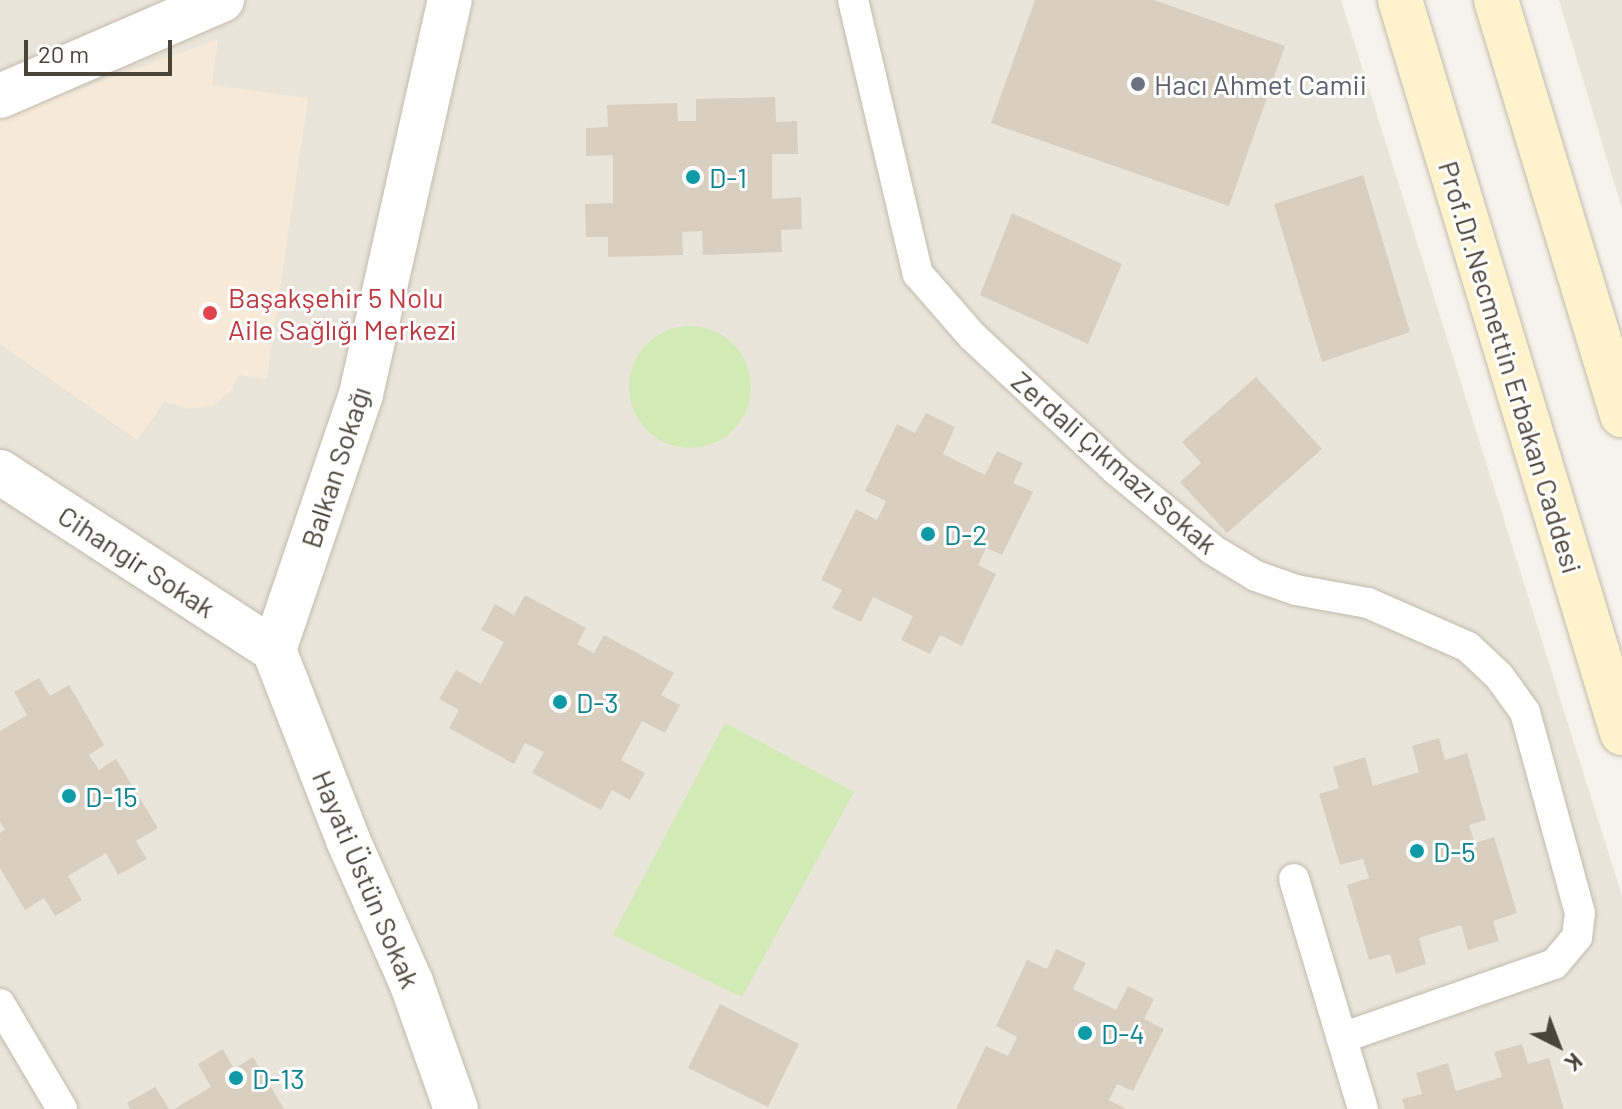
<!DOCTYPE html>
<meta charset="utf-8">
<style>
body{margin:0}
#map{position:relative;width:1622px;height:1109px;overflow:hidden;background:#f6f3ec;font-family:Barlow,sans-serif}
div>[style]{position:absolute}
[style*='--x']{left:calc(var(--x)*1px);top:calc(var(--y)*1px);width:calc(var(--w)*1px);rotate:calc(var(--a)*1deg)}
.residential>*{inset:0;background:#eae5da}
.commercial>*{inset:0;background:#f7ead8}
.green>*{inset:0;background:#d2eab5}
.round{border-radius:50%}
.building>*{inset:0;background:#d8cfc1}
.roads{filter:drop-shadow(0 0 2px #c2bbae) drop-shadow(0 0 2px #c2bbae)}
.lane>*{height:30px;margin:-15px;padding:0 15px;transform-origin:15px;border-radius:15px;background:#fff}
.street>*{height:44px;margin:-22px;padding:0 22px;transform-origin:22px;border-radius:22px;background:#fff}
.secondary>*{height:44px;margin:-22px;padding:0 22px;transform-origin:22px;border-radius:22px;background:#fff3cd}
.dots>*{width:22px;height:22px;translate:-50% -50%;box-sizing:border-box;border:4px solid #fff;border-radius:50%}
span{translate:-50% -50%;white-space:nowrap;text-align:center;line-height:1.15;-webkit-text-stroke:6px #fff;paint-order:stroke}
.worship-label{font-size:28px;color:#5b616d}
.left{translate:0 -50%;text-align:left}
.culture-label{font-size:28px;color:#0d838f}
.health-label{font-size:28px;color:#be3a42}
.street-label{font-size:28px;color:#4b4439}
.north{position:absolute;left:1518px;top:1005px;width:80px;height:80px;-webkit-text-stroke:6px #fff;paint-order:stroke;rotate:138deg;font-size:22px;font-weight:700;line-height:32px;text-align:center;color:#4b4439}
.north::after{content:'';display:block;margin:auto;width:28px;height:36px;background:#4b4439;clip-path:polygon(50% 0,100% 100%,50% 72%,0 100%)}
.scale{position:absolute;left:24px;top:40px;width:148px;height:36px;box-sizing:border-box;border:4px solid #4b4439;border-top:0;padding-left:10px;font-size:24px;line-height:28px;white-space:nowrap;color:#4b4439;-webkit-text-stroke:6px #fff;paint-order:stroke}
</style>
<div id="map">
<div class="residential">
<div style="clip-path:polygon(0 0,1341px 0,1622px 896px,1622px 1109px,0 1109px)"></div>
<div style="clip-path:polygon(1559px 0,1622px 0,1622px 209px)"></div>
</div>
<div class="commercial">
<div style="clip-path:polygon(218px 39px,212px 85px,308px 98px,267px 379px,239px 375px,230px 392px,212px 406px,187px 409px,165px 401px,137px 440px,0 344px,0 118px)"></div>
</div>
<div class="green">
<div class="round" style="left:629px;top:326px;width:122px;height:122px"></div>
<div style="clip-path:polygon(725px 723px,854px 792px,742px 997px,613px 935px)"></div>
</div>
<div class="building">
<div style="clip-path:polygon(1035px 0,1154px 0,1285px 46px,1229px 206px,991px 123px)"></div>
<div style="clip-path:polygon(775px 97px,776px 122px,797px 121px,798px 154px,772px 154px,772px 199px,801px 197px,802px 229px,781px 230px,782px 252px,703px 255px,702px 231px,682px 232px,683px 255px,608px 257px,608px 237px,586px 237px,585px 204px,613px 203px,613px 155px,586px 156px,586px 128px,608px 127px,607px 105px,677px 103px,678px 121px,696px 121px,696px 99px)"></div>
<div style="clip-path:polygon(1363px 175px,1410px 332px,1322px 362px,1274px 204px)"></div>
<div style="clip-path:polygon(1012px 213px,1122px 264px,1088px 344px,980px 295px)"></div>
<div style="clip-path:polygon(1256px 377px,1322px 449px,1227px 533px,1180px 482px,1201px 463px,1182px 442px)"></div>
<div style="clip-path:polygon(926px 413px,955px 427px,943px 454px,985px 475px,997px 451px,1023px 463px,1013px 483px,1033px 492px,1002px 555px,986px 548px,978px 565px,996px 574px,962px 646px,940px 635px,930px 654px,901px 640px,913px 616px,873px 597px,861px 622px,832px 608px,842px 590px,821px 580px,856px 509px,877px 520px,886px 501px,865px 491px,897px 424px,915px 433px)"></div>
<div style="clip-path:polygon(525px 595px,586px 628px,577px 644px,594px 653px,604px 635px,674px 673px,661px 695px,680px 705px,665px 733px,642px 721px,621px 760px,645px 773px,630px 800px,612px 790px,601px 810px,532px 773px,544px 752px,525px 743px,514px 764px,449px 728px,459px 710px,439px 699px,456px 670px,481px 684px,504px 642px,481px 630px,495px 604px,514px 615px)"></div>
<div style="clip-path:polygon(39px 678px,50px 696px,69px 685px,104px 745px,89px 755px,99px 770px,116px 759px,158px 828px,136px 841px,147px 859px,118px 875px,106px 853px,68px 876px,82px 900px,55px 916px,44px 898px,25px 910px,0 868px,0 833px,5px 830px,0 822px,0 731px,27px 715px,14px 692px)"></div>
<div style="clip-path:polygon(1439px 738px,1445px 760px,1467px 753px,1486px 820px,1469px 825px,1475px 843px,1494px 837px,1517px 913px,1493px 921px,1499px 941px,1468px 950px,1461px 925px,1419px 938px,1426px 964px,1396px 974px,1390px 954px,1369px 960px,1347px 885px,1369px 878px,1363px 859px,1340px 865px,1319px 794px,1339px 788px,1333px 767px,1365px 757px,1373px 786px,1419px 772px,1412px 746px)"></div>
<div style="clip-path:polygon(1056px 949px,1086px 963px,1073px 989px,1116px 1010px,1128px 986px,1154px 999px,1144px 1019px,1164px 1029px,1133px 1091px,1117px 1084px,1109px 1100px,1126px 1109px,956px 1109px,986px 1046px,1008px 1056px,1017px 1037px,996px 1026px,1027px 960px,1047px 969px)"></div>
<div style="clip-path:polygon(720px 1004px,799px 1044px,768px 1107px,688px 1068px)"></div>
<div style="clip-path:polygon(1522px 1044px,1528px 1064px,1549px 1058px,1564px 1109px,1405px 1109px,1402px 1099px,1422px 1094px,1416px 1073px,1448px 1063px,1456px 1091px,1502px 1077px,1494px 1052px)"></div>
<div style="clip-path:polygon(223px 1049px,234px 1069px,253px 1057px,284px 1109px,174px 1109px,211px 1087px,198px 1064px)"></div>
<div style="clip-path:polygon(155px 1087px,169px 1109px,130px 1109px,127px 1103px)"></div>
</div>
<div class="roads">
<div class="lane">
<div style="--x:853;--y:0;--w:282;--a:76.7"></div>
<div style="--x:918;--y:274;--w:82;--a:48.9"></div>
<div style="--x:972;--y:336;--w:197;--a:42.9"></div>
<div style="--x:1116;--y:470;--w:126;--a:39.5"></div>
<div style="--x:1213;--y:550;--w:50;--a:31.2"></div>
<div style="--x:1256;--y:576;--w:42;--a:19.3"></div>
<div style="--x:1296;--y:590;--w:73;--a:10.2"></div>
<div style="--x:1368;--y:603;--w:109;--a:23.7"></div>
<div style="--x:1468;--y:647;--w:42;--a:43.1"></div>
<div style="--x:1499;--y:676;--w:44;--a:54.2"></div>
<div style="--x:1525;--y:712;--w:208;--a:74.7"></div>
<div style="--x:1580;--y:913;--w:24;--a:97"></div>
<div style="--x:1577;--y:937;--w:35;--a:130"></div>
<div style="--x:1554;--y:964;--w:225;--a:160.8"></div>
<div style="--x:1294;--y:879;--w:240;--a:73.3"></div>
<div style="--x:0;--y:1004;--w:122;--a:59.4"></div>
</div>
<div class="street">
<div style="--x:0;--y:96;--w:242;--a:-23.4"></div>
<div style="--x:0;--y:472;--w:327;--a:33"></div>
<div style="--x:274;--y:650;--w:270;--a:-71.2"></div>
<div style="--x:361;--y:394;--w:404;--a:-77.3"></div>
<div style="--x:274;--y:650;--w:204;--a:68.7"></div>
<div style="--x:348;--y:840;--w:155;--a:66.1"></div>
<div style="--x:411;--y:982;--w:135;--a:70.5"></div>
</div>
<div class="secondary">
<div style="--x:1400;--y:0;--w:766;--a:73.15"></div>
<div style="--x:1496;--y:0;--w:434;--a:73.1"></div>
</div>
</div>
<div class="dots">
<div style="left:1138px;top:84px;background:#6b7280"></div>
<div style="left:693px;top:177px;background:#0f9aa8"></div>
<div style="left:210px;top:313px;background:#e0444e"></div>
<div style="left:928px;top:534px;background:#0f9aa8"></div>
<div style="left:560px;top:702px;background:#0f9aa8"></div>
<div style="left:69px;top:796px;background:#0f9aa8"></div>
<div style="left:1417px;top:851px;background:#0f9aa8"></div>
<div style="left:1085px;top:1033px;background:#0f9aa8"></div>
<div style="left:236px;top:1078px;background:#0f9aa8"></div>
</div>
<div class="worship-label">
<span class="left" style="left:1154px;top:84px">Hacı Ahmet Camii</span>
</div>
<div class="culture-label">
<span class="left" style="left:709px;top:177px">D-1</span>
<span class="left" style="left:944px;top:534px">D-2</span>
<span class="left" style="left:576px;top:702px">D-3</span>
<span class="left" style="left:85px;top:796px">D-15</span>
<span class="left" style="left:1433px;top:851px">D-5</span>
<span class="left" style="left:1101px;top:1033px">D-4</span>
<span class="left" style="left:252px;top:1078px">D-13</span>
</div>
<div class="health-label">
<span class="left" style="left:228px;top:313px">Başakşehir 5 Nolu<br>Aile Sağlığı Merkezi</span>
</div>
<div class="street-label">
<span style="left:1511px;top:367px;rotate:73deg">Prof.Dr.Necmettin Erbakan Caddesi</span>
<span style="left:1115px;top:462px;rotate:41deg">Zerdali Çıkmazı Sokak</span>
<span style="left:335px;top:467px;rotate:-72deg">Balkan Sokağı</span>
<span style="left:137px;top:561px;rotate:33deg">Cihangir Sokak</span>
<span style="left:367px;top:879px;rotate:67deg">Hayati Üstün Sokak</span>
</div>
<div class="north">K</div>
<div class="scale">20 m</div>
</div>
